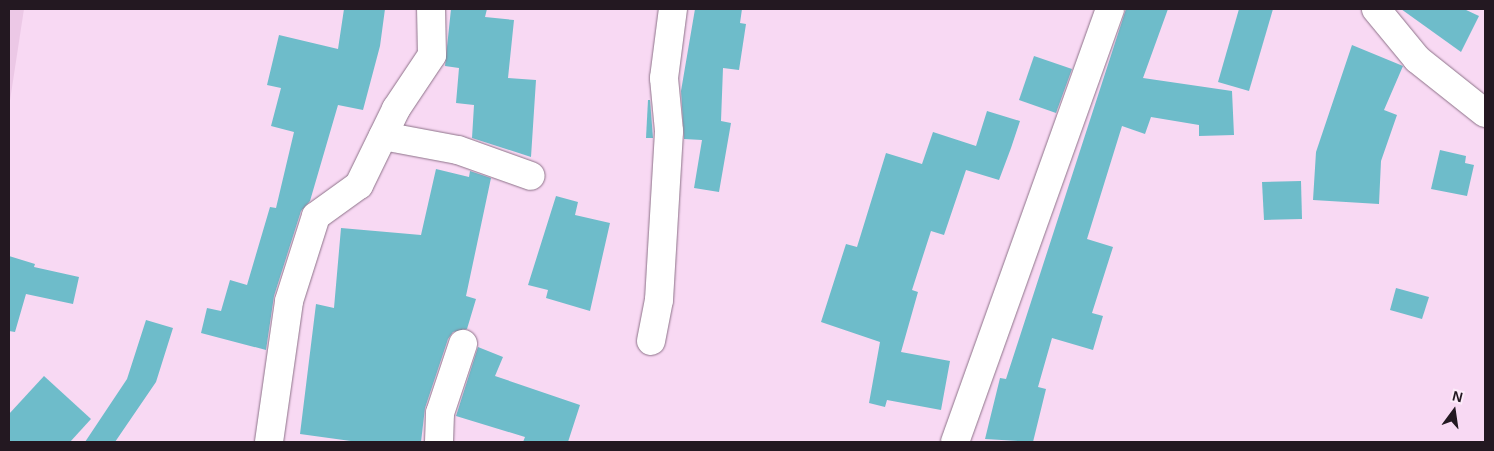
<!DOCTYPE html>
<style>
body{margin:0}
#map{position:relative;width:1494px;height:451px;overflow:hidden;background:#f8d9f3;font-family:Helvetica,sans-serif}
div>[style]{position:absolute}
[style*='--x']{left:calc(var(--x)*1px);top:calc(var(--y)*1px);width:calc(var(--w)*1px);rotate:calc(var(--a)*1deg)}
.built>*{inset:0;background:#ecc8e6}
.building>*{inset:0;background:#6ebcca}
.roads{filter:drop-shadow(0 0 1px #8d7289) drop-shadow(0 0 1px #8d7289)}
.street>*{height:28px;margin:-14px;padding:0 14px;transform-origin:14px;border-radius:14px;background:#fff}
span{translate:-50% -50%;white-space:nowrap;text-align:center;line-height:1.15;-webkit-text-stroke:4.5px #fdebfa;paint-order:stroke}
.frame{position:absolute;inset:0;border:10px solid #231821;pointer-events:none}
.north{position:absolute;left:1429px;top:386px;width:50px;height:50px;-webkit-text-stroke:4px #fdebfa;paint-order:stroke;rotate:14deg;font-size:14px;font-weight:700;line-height:20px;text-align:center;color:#231821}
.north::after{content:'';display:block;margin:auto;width:18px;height:22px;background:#231821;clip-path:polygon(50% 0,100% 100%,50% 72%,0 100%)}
</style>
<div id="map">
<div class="built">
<div style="clip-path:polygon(9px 9px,24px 9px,9px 107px)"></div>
</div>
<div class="building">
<div style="clip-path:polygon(344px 9px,385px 9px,380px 46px,363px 110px,338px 105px,310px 201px,301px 211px,274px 296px,266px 350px,201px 333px,207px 308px,221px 311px,230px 280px,247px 285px,270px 207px,276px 208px,294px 132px,271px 126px,281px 88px,267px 85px,279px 35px,338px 49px)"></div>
<div style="clip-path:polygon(451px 9px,487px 9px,485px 17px,514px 20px,508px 78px,536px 80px,531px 157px,472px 138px,474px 105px,456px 103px,459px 68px,445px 66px)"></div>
<div style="clip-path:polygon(695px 9px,742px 9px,740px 23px,746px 24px,739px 70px,723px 68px,721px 121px,731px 123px,719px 192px,694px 188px,702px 140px,684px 139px,681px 91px)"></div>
<div style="clip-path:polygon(1126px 9px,1168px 9px,1143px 78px,1232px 91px,1234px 135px,1199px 136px,1199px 125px,1151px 117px,1145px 134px,1122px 126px,1087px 239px,1113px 247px,1092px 313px,1103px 316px,1093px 350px,1052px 338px,1038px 387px,1046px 389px,1033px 442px,985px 439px,1000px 378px,1006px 379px)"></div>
<div style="clip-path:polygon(1239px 9px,1273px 9px,1249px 91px,1218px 82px)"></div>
<div style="clip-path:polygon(1401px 9px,1464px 9px,1479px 16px,1461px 52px)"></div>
<div style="clip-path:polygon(1352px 45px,1403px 66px,1384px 110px,1397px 115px,1381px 161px,1379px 204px,1313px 200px,1316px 152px)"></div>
<div style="clip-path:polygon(1034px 56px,1072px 69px,1056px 113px,1019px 100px)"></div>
<div style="clip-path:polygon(648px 100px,650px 100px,653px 138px,646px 138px)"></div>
<div style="clip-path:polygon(987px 111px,1020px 121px,1011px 148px,999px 180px,966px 170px,944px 235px,931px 231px,912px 290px,918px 292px,901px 352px,950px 361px,941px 410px,887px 400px,885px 407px,869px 403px,880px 342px,821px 322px,846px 244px,857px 247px,886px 153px,922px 164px,933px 132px,976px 146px)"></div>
<div style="clip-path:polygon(1440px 150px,1466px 156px,1465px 163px,1474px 165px,1467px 196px,1431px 189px)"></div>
<div style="clip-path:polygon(436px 169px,469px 177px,470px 171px,491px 178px,466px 296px,476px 299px,467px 329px,453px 332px,448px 339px,425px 408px,421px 442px,358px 442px,300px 434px,316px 304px,334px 308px,341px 228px,421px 235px)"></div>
<div style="clip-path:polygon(1301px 181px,1302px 219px,1264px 220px,1262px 182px)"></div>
<div style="clip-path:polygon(556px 196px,578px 202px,575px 215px,610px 223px,590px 311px,546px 298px,548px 290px,528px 285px)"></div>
<div style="clip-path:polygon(9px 256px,35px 264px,34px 267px,79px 277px,73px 304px,26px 294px,15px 332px,9px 331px)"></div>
<div style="clip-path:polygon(1396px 288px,1429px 297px,1422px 319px,1390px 310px)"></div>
<div style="clip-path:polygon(146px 320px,173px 328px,156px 382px,115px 442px,85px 442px,127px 379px)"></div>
<div style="clip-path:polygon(478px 347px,503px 357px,495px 376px,580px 405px,568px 442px,523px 442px,525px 437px,456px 416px)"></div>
<div style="clip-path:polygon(44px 376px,91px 419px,70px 442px,9px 442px,9px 414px)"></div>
</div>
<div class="roads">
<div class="street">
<div style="--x:1376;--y:9;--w:65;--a:50.6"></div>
<div style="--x:1417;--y:59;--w:87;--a:38.5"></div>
<div style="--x:383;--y:136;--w:76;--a:10.6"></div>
<div style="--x:458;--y:150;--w:77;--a:19.6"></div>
<div style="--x:651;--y:341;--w:42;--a:-79"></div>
<div style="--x:659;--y:300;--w:169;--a:-86.6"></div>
<div style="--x:669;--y:131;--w:53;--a:-95.4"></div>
<div style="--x:664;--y:78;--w:70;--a:-82.6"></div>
<div style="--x:269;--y:442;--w:142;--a:-81.9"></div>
<div style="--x:289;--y:301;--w:89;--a:-72.4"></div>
<div style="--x:316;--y:216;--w:53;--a:-35.8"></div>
<div style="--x:359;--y:185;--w:85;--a:-64"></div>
<div style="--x:396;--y:109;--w:65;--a:-56.3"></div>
<div style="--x:432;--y:55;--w:46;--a:-91.2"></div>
<div style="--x:439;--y:442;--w:29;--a:-88"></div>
<div style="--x:440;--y:413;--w:73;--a:-71.6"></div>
<div style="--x:955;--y:442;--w:460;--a:-70.3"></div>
</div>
</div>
<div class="frame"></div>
<div class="north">N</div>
</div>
